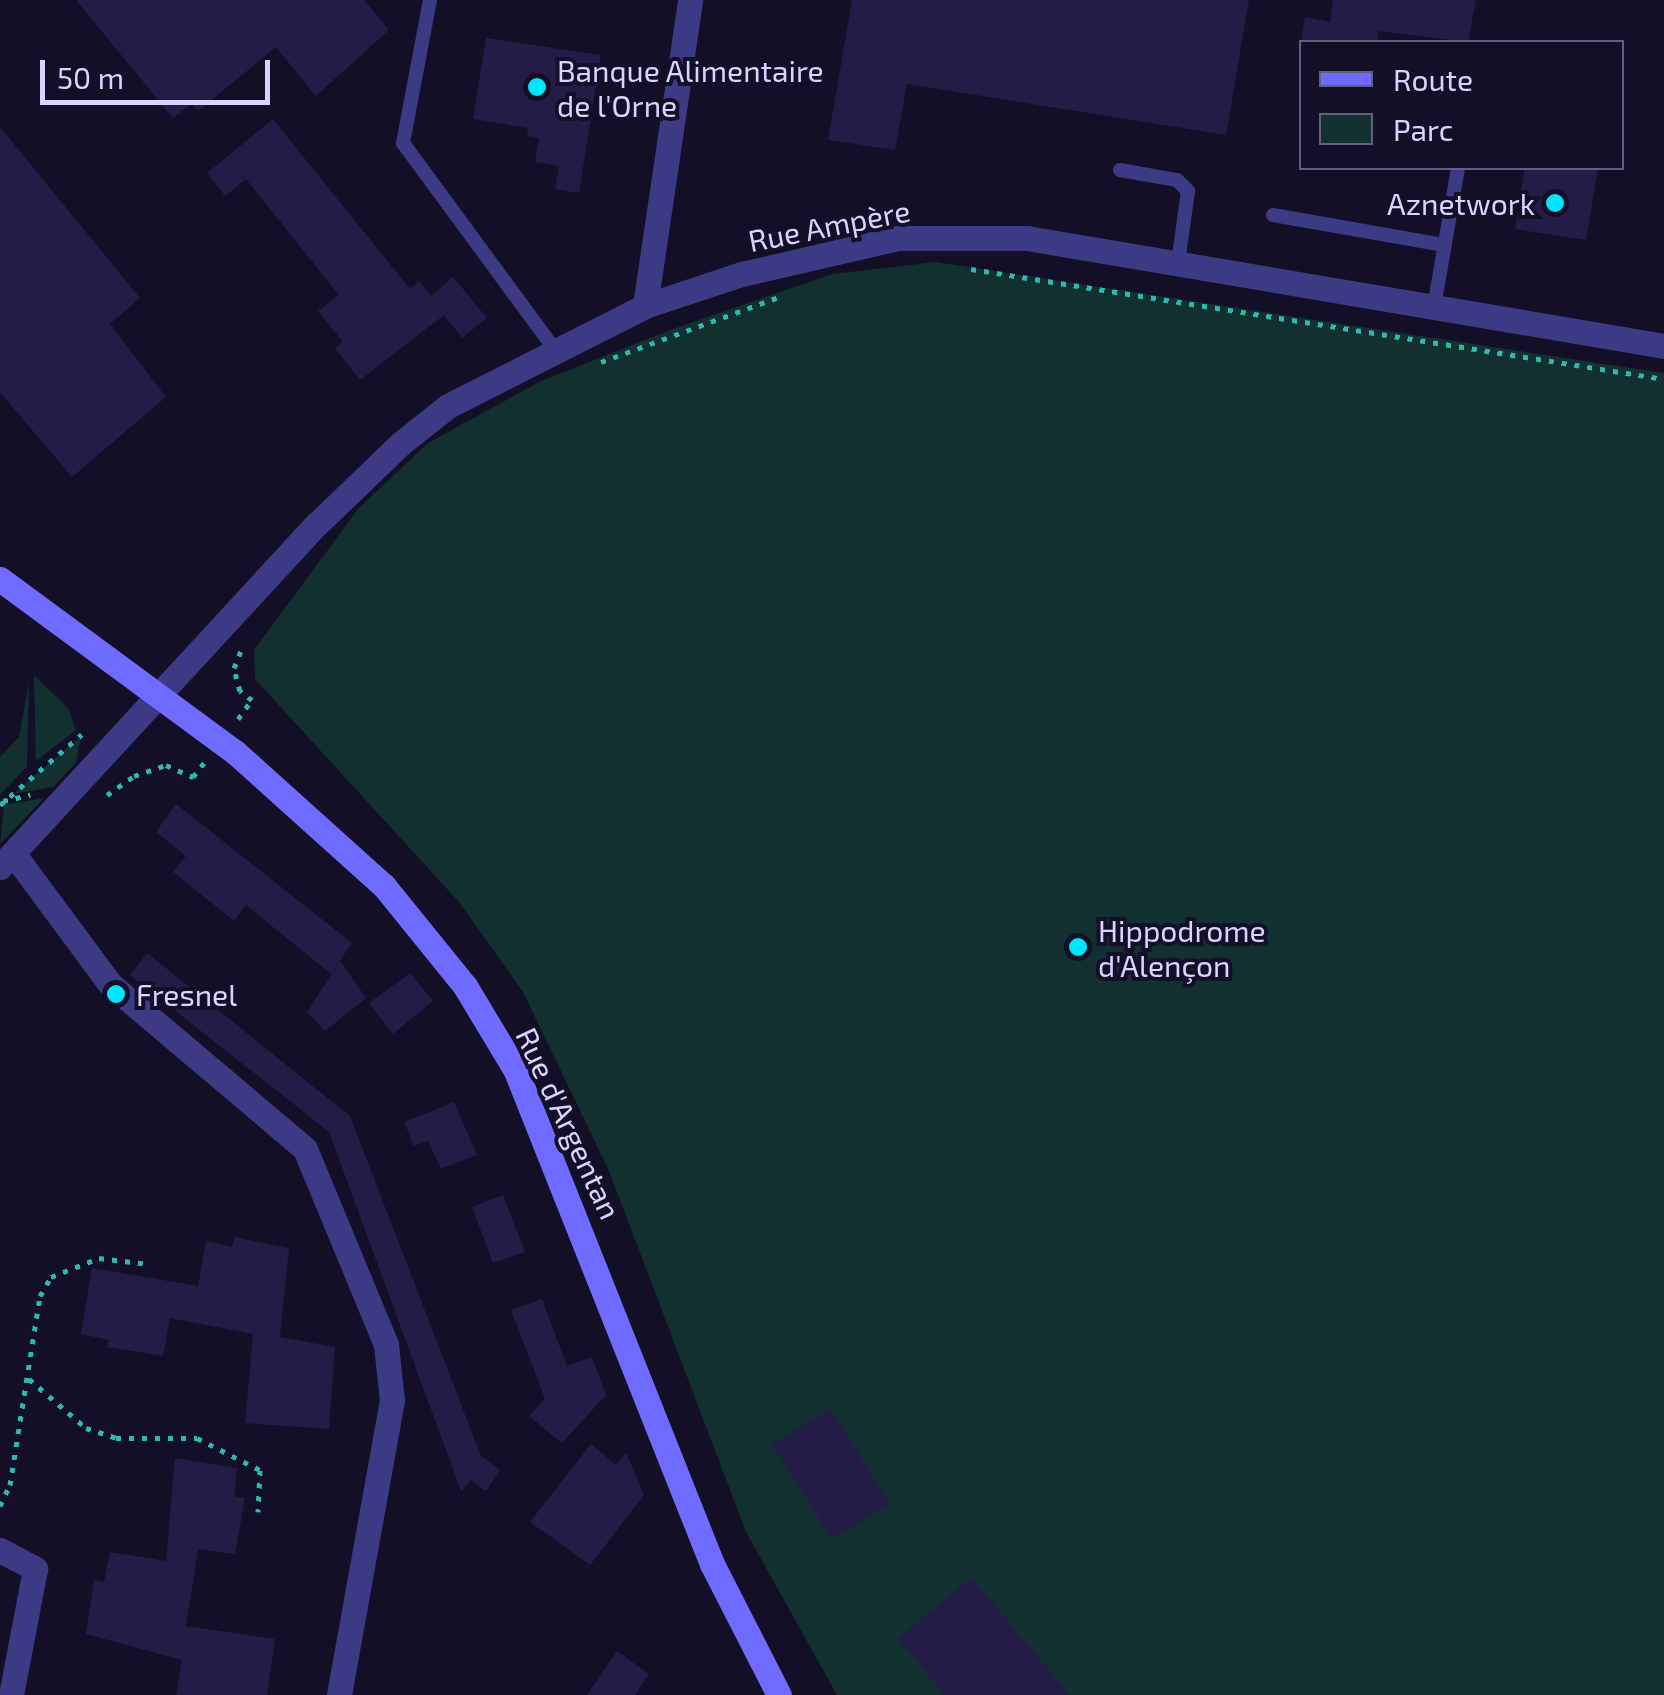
<!DOCTYPE html>
<meta charset="utf-8">
<style>
body{margin:0}
#map{position:relative;width:1664px;height:1695px;overflow:hidden;background:#130f26;font-family:"Exo 2",sans-serif}
div>[style]{position:absolute}
[style*='--x']{left:calc(var(--x)*1px);top:calc(var(--y)*1px);width:calc(var(--w)*1px);rotate:calc(var(--a)*1deg)}
.green>*{inset:0;background:#12302f}
.building>*{inset:0;background:#241b47}
.path>*{height:5px;margin-top:-2.5px;transform-origin:0;background:repeating-linear-gradient(90deg,#2fb8b0 0 5px,transparent 0 13px)}
.service>*{height:14px;margin:-7px;padding:0 7px;transform-origin:7px;border-radius:7px;background:#3d3a85}
.minor>*{height:25px;margin:-12.5px;padding:0 12.5px;transform-origin:12.5px;border-radius:12.5px;background:#3d3a85}
.secondary>*{height:25px;margin:-12.5px;padding:0 12.5px;transform-origin:12.5px;border-radius:12.5px;background:#6f6bff}
.dots>*{width:28px;height:28px;translate:-50% -50%;box-sizing:border-box;border:5px solid #130f26;border-radius:50%}
span{translate:-50% -50%;white-space:nowrap;text-align:center;line-height:1.15;-webkit-text-stroke:8px #130f26;paint-order:stroke}
.poi-label{font-size:30px;color:#d9d4ff}
.left{translate:0 -50%;text-align:left}
.right{translate:-100% -50%;text-align:right}
.street-label{font-size:30px;color:#d9d4ff}
.legend{position:absolute;left:1299px;top:40px;width:325px;height:130px;box-sizing:border-box;background:#130f26;border:2px solid #625e7d;margin:0;padding:12px 18px;list-style:none;font-size:30px;color:#d9d4ff}
.legend li{display:flex;align-items:center;gap:20px;height:50px}
.legend b{width:50px;border:2px solid #625e7d}
.scale{position:absolute;left:40px;top:60px;width:230px;height:45px;box-sizing:border-box;border:5px solid #d9d4ff;border-top:0;padding-left:12px;font-size:30px;line-height:35px;white-space:nowrap;color:#d9d4ff;-webkit-text-stroke:8px #130f26;paint-order:stroke}
</style>
<div id="map">
<div class="green">
<div style="clip-path:polygon(936px 262px,1664px 373px,1664px 1695px,837px 1695px,746px 1532px,609px 1171px,523px 992px,459px 902px,255px 679px,254px 650px,358px 509px,428px 443px,541px 381px,673px 329px,832px 274px)"></div>
<div style="clip-path:polygon(34px 675px,68px 708px,76px 730px,36px 761px)"></div>
<div style="clip-path:polygon(29px 682px,27px 766px,0 795px,0 757px,19px 737px)"></div>
<div style="clip-path:polygon(81px 736px,76px 763px,53px 787px,13px 794px)"></div>
<div style="clip-path:polygon(44px 798px,0 844px,4px 805px)"></div>
</div>
<div class="building">
<div style="clip-path:polygon(76px 0,364px 0,389px 30px,316px 96px,276px 47px,198px 111px,192px 104px,173px 118px)"></div>
<div style="clip-path:polygon(852px 0,1249px 0,1226px 135px,907px 84px,895px 150px,828px 140px)"></div>
<div style="clip-path:polygon(1333px 0,1476px 0,1468px 42px,1379px 31px,1377px 42px,1301px 42px,1305px 17px,1330px 22px)"></div>
<div style="clip-path:polygon(486px 38px,601px 55px,579px 193px,555px 189px,559px 166px,535px 162px,539px 138px,527px 136px,528px 128px,473px 119px)"></div>
<div style="clip-path:polygon(273px 119px,410px 289px,419px 281px,431px 296px,453px 277px,487px 318px,462px 338px,444px 315px,360px 380px,335px 348px,343px 342px,318px 311px,339px 295px,246px 179px,225px 196px,207px 173px)"></div>
<div style="clip-path:polygon(0 127px,140px 298px,110px 324px,166px 397px,72px 477px,0 392px)"></div>
<div style="clip-path:polygon(1525px 168px,1598px 168px,1586px 240px,1515px 229px)"></div>
<div style="clip-path:polygon(176px 804px,352px 943px,331px 974px,246px 905px,234px 921px,173px 872px,186px 856px,156px 832px)"></div>
<div style="clip-path:polygon(147px 953px,350px 1116px,481px 1456px,500px 1470px,486px 1491px,471px 1480px,461px 1491px,329px 1132px,130px 975px)"></div>
<div style="clip-path:polygon(340px 961px,366px 998px,325px 1031px,307px 1012px)"></div>
<div style="clip-path:polygon(410px 973px,433px 1001px,393px 1034px,369px 1003px)"></div>
<div style="clip-path:polygon(454px 1102px,477px 1155px,441px 1169px,428px 1141px,414px 1146px,404px 1122px)"></div>
<div style="clip-path:polygon(503px 1195px,525px 1252px,493px 1263px,472px 1207px)"></div>
<div style="clip-path:polygon(234px 1237px,289px 1248px,280px 1337px,335px 1347px,329px 1429px,245px 1423px,253px 1334px,170px 1318px,163px 1356px,107px 1347px,109px 1340px,81px 1334px,92px 1268px,198px 1286px,206px 1241px,232px 1247px)"></div>
<div style="clip-path:polygon(542px 1299px,567px 1366px,592px 1357px,606px 1395px,562px 1443px,529px 1416px,545px 1399px,511px 1310px)"></div>
<div style="clip-path:polygon(830px 1409px,889px 1503px,832px 1539px,773px 1445px)"></div>
<div style="clip-path:polygon(591px 1444px,616px 1465px,626px 1452px,644px 1495px,590px 1565px,530px 1522px)"></div>
<div style="clip-path:polygon(175px 1458px,237px 1468px,234px 1496px,245px 1498px,235px 1554px,198px 1549px,186px 1626px,275px 1639px,267px 1695px,176px 1695px,182px 1660px,86px 1634px,94px 1580px,104px 1582px,110px 1552px,166px 1561px)"></div>
<div style="clip-path:polygon(971px 1578px,1070px 1695px,945px 1695px,898px 1638px)"></div>
<div style="clip-path:polygon(617px 1651px,649px 1674px,635px 1695px,587px 1695px)"></div>
</div>
<div class="path">
<div style="--x:971;--y:269;--w:702;--a:9.02"></div>
<div style="--x:601;--y:362;--w:189;--a:-20.1"></div>
<div style="--x:238;--y:719;--w:24;--a:-54"></div>
<div style="--x:252;--y:700;--w:15;--a:-143"></div>
<div style="--x:240;--y:691;--w:24;--a:-105"></div>
<div style="--x:234;--y:668;--w:22;--a:-68"></div>
<div style="--x:107;--y:795;--w:33;--a:-35"></div>
<div style="--x:134;--y:776;--w:34;--a:-19"></div>
<div style="--x:166;--y:765;--w:30;--a:24"></div>
<div style="--x:193;--y:777;--w:18;--a:-52"></div>
<div style="--x:3;--y:801;--w:28;--a:-13"></div>
<div style="--x:0;--y:805;--w:108;--a:-40.9"></div>
<div style="--x:29;--y:1379;--w:75;--a:40.7"></div>
<div style="--x:86;--y:1428;--w:32;--a:18"></div>
<div style="--x:116;--y:1438;--w:81;--a:0"></div>
<div style="--x:197;--y:1438;--w:71;--a:26.9"></div>
<div style="--x:260;--y:1470;--w:42;--a:92.7"></div>
<div style="--x:0;--y:1506;--w:23;--a:-65"></div>
<div style="--x:10;--y:1485;--w:191;--a:-81"></div>
<div style="--x:40;--y:1296;--w:22;--a:-60"></div>
<div style="--x:51;--y:1277;--w:52;--a:-21.6"></div>
<div style="--x:99;--y:1258;--w:50;--a:6.8"></div>
</div>
<div class="service">
<div style="--x:430;--y:0;--w:146;--a:100.7"></div>
<div style="--x:403;--y:143;--w:258;--a:53.7"></div>
<div style="--x:1120;--y:170;--w:58;--a:10"></div>
<div style="--x:1177;--y:180;--w:16;--a:45"></div>
<div style="--x:1188;--y:191;--w:73;--a:97.9"></div>
<div style="--x:1273;--y:215;--w:174;--a:10"></div>
<div style="--x:1434;--y:307;--w:141;--a:-80.2"></div>
</div>
<div class="minor">
<div style="--x:645;--y:306;--w:309;--a:-81.6"></div>
<div style="--x:13;--y:853;--w:163;--a:53.5"></div>
<div style="--x:110;--y:984;--w:255;--a:40.2"></div>
<div style="--x:305;--y:1149;--w:212;--a:67.5"></div>
<div style="--x:386;--y:1345;--w:55;--a:83.8"></div>
<div style="--x:392;--y:1400;--w:300;--a:100.2"></div>
<div style="--x:0;--y:867;--w:467;--a:-47.3"></div>
<div style="--x:317;--y:524;--w:115;--a:-43.9"></div>
<div style="--x:400;--y:444;--w:61;--a:-38.4"></div>
<div style="--x:448;--y:406;--w:221;--a:-26.9"></div>
<div style="--x:645;--y:306;--w:102;--a:-18.3"></div>
<div style="--x:742;--y:274;--w:160;--a:-13"></div>
<div style="--x:898;--y:238;--w:129;--a:0"></div>
<div style="--x:1027;--y:238;--w:646;--a:9.62"></div>
<div style="--x:0;--y:1550;--w:40;--a:28"></div>
<div style="--x:35;--y:1569;--w:128;--a:100.8"></div>
</div>
<div class="secondary">
<div style="--x:0;--y:579;--w:292;--a:36.4"></div>
<div style="--x:235;--y:752;--w:200;--a:42"></div>
<div style="--x:384;--y:886;--w:129;--a:51"></div>
<div style="--x:465;--y:986;--w:99;--a:59"></div>
<div style="--x:516;--y:1071;--w:531;--a:68.32"></div>
<div style="--x:712;--y:1564;--w:147;--a:62.9"></div>
</div>
<div class="dots">
<div style="left:537px;top:87px;background:#00e5ff"></div>
<div style="left:1555px;top:203px;background:#00e5ff"></div>
<div style="left:1078px;top:947px;background:#00e5ff"></div>
<div style="left:116px;top:994px;background:#00e5ff"></div>
</div>
<div class="poi-label">
<span class="left" style="left:557px;top:87px">Banque Alimentaire<br>de l'Orne</span>
<span class="right" style="left:1535px;top:203px">Aznetwork</span>
<span class="left" style="left:1098px;top:947px">Hippodrome<br>d'Alençon</span>
<span class="left" style="left:136px;top:994px">Fresnel</span>
</div>
<div class="street-label">
<span style="left:829px;top:225px;rotate:-11deg">Rue Ampère</span>
<span style="left:569px;top:1123px;rotate:65deg">Rue d'Argentan</span>
</div>
<ul class="legend">
<li><b style="height:12px;background:#6f6bff"></b>Route</li>
<li><b style="height:28px;background:#12302f"></b>Parc</li>
</ul>
<div class="scale">50 m</div>
</div>
